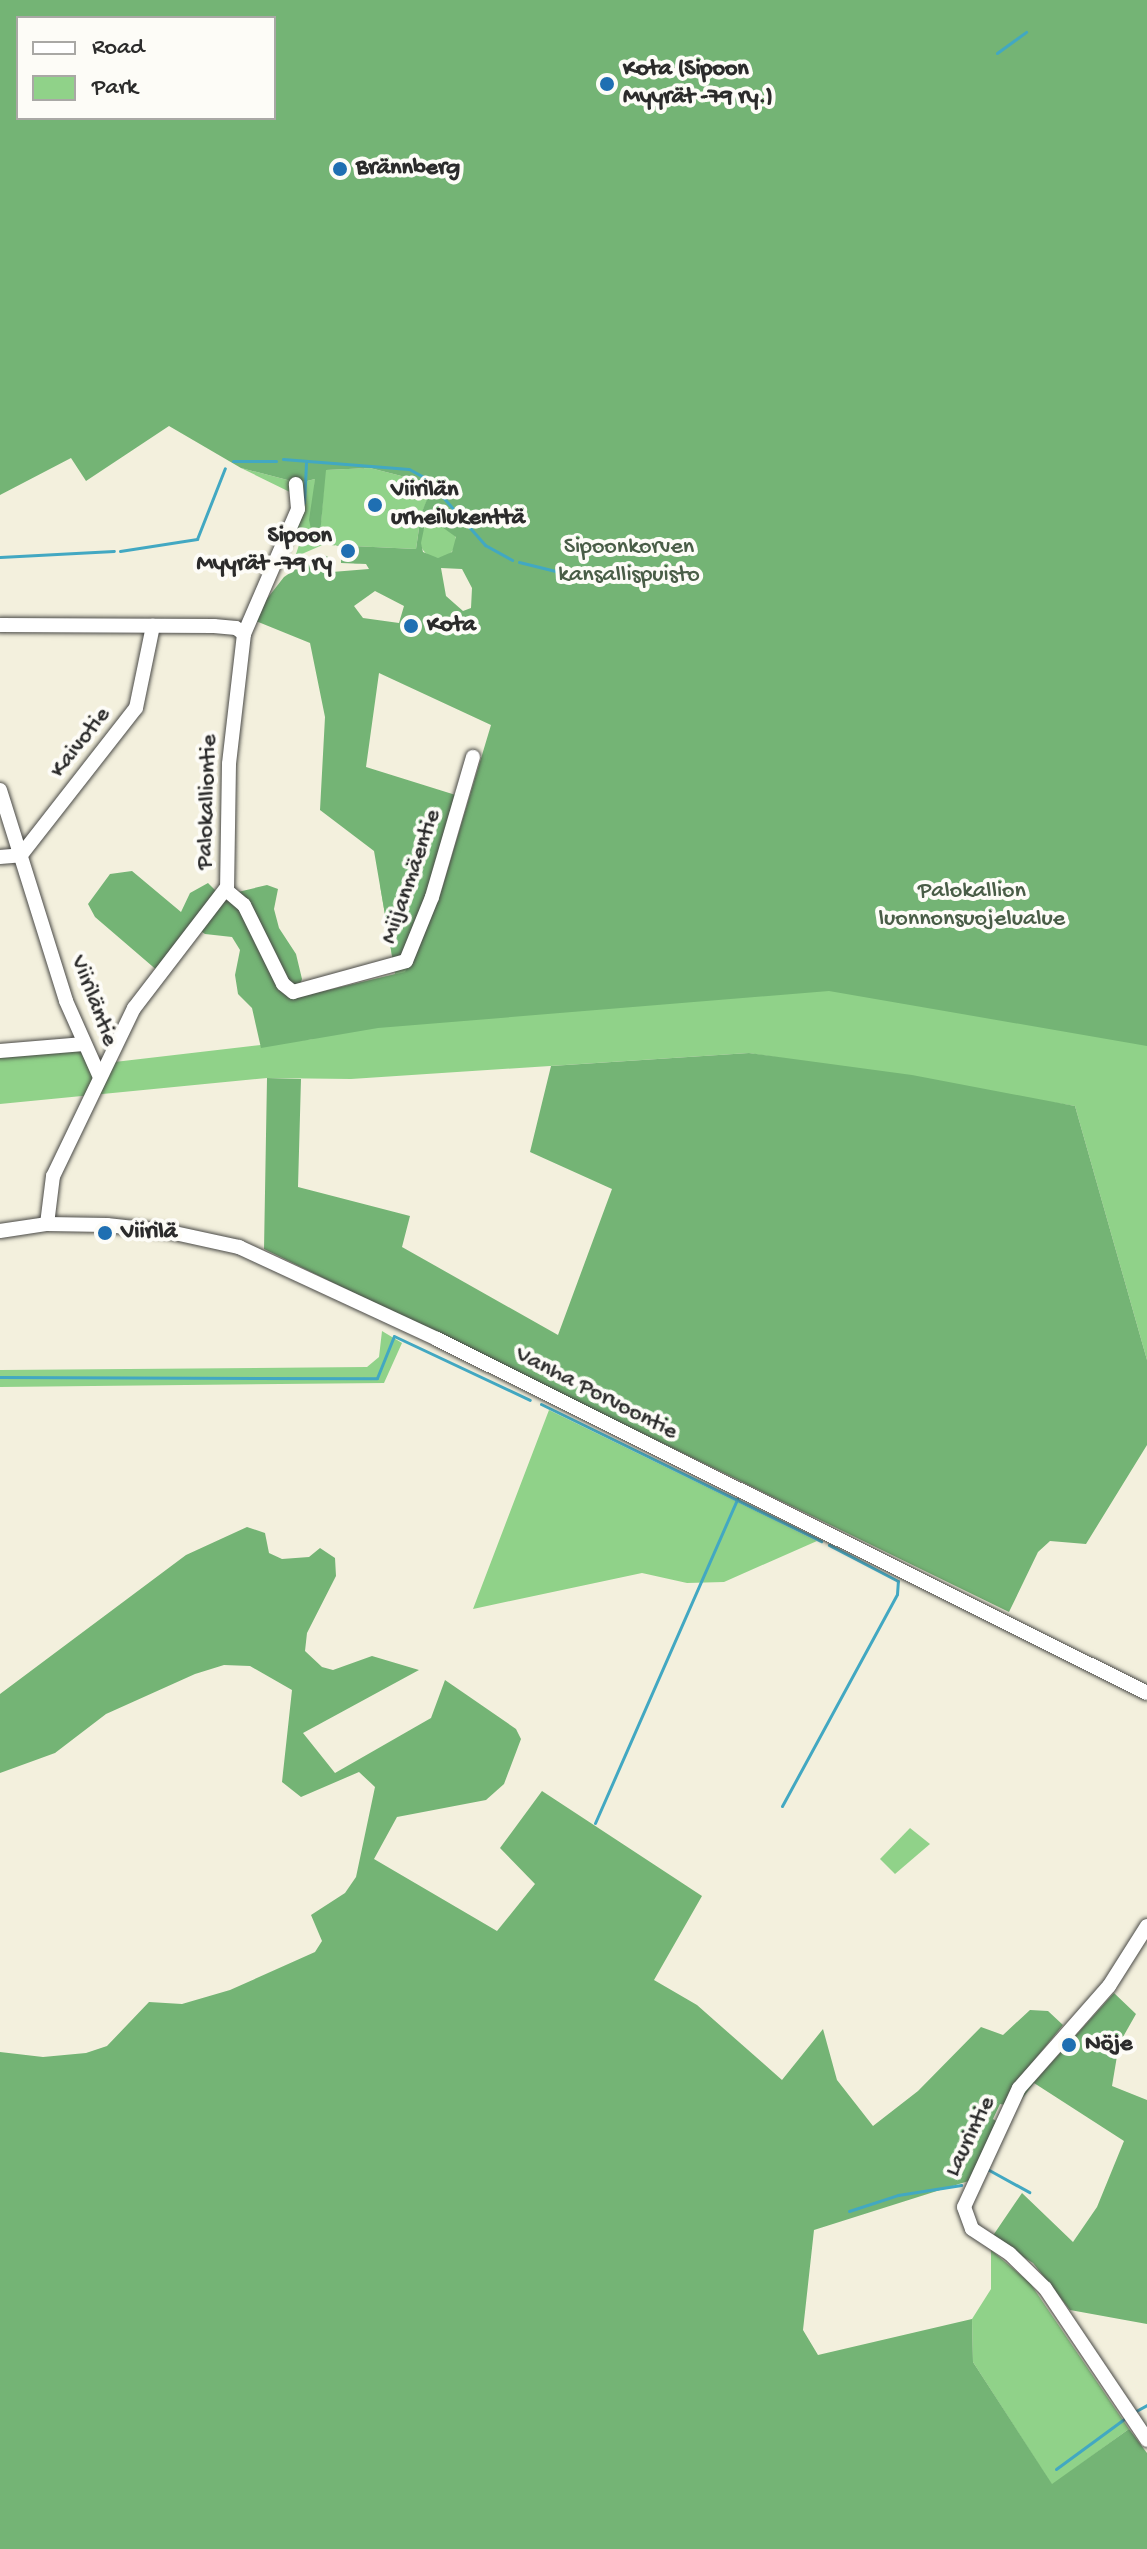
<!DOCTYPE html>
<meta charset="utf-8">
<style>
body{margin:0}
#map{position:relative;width:1147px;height:2549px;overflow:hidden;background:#f3f0dd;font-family:"Gochi Hand",sans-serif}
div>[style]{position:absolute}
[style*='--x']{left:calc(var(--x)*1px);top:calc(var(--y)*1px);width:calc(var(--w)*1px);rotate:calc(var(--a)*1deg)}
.green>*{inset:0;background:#90d289}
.round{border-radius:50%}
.forest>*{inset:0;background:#74b475}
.stream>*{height:3px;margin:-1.5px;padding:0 1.5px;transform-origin:1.5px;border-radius:1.5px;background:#42a8c2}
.roads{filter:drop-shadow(0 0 2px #494946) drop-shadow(0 0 2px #494946)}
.minor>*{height:14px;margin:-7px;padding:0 7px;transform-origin:7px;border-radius:7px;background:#fff}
.dots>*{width:22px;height:22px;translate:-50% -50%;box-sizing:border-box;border:4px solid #fdfcf7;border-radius:50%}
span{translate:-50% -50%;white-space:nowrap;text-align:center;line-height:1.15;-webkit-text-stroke:8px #fdfcf7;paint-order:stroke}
.poi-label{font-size:24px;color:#2b2b2b;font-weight:700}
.left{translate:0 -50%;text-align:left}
.right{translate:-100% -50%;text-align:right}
.park-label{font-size:24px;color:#495d47}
.street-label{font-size:24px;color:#2b2b2b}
.legend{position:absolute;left:16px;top:16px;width:260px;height:104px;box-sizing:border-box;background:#fdfcf7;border:2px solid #a9a8a5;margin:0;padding:10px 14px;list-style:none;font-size:24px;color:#2b2b2b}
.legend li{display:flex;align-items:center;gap:16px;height:40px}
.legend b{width:40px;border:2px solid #a9a8a5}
</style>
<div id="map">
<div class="green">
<div style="clip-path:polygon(241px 468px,299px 483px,315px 479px,313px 537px,327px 543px,295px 557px,302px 536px,296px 533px,288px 546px,298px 496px)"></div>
<div style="clip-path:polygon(370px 468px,429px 483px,432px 490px,421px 514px,416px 549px,330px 545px,320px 535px,325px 470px)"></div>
<div class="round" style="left:420px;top:522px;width:36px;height:36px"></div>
<div style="clip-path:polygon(1147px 760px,1147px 1360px,1075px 1106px,749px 1053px,351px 1079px,267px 1078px,0 1104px,0 1051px,84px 1044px,99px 1075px,106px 1063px,313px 1039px,295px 998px,395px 974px,380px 885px,560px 892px)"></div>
<div style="clip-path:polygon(382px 1331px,402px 1343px,384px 1383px,0 1387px,0 1370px,367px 1367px,379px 1357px)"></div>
<div style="clip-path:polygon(549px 1410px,817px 1541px,724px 1582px,687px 1583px,642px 1573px,473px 1609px)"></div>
<div style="clip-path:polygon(910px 1828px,930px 1844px,895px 1874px,880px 1859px)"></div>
<div style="clip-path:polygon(991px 2250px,1030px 2283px,1129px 2429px,1052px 2485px,973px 2362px,972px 2319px,991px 2289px)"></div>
</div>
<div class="forest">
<div style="clip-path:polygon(evenodd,0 0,1147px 0,1147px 1046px,829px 991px,378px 1028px,261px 1048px,252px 1008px,238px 994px,235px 975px,240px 950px,232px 937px,205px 934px,195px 927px,159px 972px,95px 917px,88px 904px,110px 874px,132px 871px,181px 912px,190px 893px,208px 883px,221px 896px,267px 885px,278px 889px,274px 909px,279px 928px,296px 954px,302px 979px,296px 998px,405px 972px,438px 902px,491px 725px,379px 673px,366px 767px,462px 797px,411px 954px,394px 967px,374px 851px,320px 810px,325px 717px,310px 643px,251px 619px,284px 577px,312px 558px,321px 554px,333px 559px,332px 572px,369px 569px,366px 564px,341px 563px,341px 547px,313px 538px,309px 520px,315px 479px,299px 483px,241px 468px,169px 426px,86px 481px,71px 458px,0 495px,0 0,18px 18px,274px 18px,274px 118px,18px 118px,18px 18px,0 0,370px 468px,429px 483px,431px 490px,421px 514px,416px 549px,331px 545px,320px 535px,326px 470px,370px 468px,0 0,435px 522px,456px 537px,452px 552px,438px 558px,423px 552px,421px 543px,425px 524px,435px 522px,0 0,441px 568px,462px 569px,472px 588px,471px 608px,463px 611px,446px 596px,441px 568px,0 0,375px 591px,404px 606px,399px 623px,363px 618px,354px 606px,375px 591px)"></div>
<div style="clip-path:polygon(749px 1053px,912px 1075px,1075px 1106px,1147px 1360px,1147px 1445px,1086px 1544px,1050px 1541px,1038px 1552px,1009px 1612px,264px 1249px,267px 1078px,301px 1079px,298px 1187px,410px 1216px,402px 1247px,558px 1335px,612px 1189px,530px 1152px,551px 1066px)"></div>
<div style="clip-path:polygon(247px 1527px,265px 1533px,269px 1553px,282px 1559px,309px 1557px,320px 1548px,335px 1558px,336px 1576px,307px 1633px,305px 1651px,322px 1667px,333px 1670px,372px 1656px,419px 1670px,303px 1733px,335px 1773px,431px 1718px,445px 1680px,516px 1729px,521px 1739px,504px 1784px,486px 1800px,397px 1817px,374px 1859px,497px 1931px,535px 1884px,500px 1848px,542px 1791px,702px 1896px,654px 1980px,697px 2005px,782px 2080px,823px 2029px,837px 2080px,873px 2126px,918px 2091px,981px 2027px,1003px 2035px,1030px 2010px,1048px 2011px,1063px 2025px,1022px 2075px,1034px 2082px,1114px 1993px,1136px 2014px,1119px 2044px,1112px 2086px,1147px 2100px,1147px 2324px,1070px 2310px,1033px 2263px,992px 2237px,1022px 2193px,1073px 2242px,1097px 2207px,1124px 2141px,1034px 2083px,1016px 2107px,1000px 2104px,993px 2119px,1005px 2127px,978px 2178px,814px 2230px,803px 2330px,818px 2355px,972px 2319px,973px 2362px,1052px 2484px,1129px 2429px,1147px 2453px,1147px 2549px,0 2549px,0 2052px,43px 2057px,86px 2053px,107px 2046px,149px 2002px,182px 2004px,230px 1990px,315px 1952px,322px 1941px,311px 1915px,345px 1893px,356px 1877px,375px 1787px,359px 1772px,301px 1797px,282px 1782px,292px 1690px,250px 1666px,224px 1665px,195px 1674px,106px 1714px,55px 1753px,0 1773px,0 1694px,186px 1555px)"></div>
</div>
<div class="stream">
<div style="--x:997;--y:53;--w:36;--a:-36"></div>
<div style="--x:283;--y:459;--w:126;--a:4.5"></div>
<div style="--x:409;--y:469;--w:21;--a:29"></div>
<div style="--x:427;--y:479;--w:88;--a:48.7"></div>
<div style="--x:485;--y:545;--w:31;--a:29"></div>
<div style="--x:233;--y:461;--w:43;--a:0"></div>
<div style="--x:304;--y:503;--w:40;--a:-87.1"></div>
<div style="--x:120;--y:551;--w:78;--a:-8.9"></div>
<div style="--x:197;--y:539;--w:76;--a:-68.5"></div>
<div style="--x:0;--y:557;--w:114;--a:-3"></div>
<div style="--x:519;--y:562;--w:50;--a:13.8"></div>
<div style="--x:568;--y:574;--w:22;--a:-8"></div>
<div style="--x:590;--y:571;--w:107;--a:5.9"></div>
<div style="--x:0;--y:1377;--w:377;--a:0.2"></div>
<div style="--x:377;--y:1378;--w:45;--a:-68"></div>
<div style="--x:394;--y:1336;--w:150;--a:25.2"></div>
<div style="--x:541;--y:1404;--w:312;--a:26.1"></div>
<div style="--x:782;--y:1806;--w:241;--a:-61.5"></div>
<div style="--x:897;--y:1594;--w:13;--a:-86"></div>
<div style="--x:898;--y:1581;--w:78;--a:-152.4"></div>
<div style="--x:595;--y:1823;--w:354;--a:-66.3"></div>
<div style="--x:989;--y:2170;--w:46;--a:28.8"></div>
<div style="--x:849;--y:2211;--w:52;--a:-18.1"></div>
<div style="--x:898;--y:2195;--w:64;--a:-9"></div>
<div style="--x:1136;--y:2411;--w:13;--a:-29"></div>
<div style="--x:1056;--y:2469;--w:84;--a:-36.3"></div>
</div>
<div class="roads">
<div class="minor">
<div style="--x:0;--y:625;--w:214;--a:0.3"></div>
<div style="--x:214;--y:626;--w:22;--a:5"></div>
<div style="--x:236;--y:628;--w:10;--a:37"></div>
<div style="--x:244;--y:634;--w:131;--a:96.6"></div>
<div style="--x:229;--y:764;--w:123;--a:90.9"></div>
<div style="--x:227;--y:887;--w:153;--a:127.5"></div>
<div style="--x:134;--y:1008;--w:187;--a:115.7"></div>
<div style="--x:53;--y:1176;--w:48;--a:97.1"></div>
<div style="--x:244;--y:634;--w:136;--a:-66.6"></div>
<div style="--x:298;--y:509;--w:25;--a:-95"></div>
<div style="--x:0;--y:790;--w:221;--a:72.6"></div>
<div style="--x:66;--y:1001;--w:81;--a:66"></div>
<div style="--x:21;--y:855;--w:187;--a:-52"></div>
<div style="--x:136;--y:708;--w:84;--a:-78.3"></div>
<div style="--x:0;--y:857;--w:21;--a:-5"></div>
<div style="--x:226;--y:890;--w:23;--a:40"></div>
<div style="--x:244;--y:905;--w:88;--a:63.7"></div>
<div style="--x:283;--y:984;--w:13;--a:39"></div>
<div style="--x:293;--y:992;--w:117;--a:-15.3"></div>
<div style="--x:406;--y:961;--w:69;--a:-67.9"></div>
<div style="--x:432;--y:897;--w:146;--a:-73.7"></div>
<div style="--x:0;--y:1051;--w:84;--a:-4.8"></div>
<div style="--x:0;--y:1231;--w:48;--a:-8.5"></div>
<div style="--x:47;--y:1224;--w:60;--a:1"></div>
<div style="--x:107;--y:1225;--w:63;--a:6.3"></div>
<div style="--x:170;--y:1232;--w:71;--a:12.3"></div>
<div style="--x:239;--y:1247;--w:218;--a:24.9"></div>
<div style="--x:437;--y:1339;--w:793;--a:26.5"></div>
<div style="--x:1147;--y:1926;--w:71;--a:122.3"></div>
<div style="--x:1109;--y:1986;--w:136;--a:131.4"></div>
<div style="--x:1019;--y:2088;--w:131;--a:114.8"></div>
<div style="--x:964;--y:2207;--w:23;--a:70"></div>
<div style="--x:972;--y:2229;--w:45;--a:33.3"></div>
<div style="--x:1010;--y:2254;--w:49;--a:44.2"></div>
<div style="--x:1045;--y:2288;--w:183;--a:56.1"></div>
</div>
</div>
<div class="dots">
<div style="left:607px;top:84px;background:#1f6fb2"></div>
<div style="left:340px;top:169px;background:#1f6fb2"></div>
<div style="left:375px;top:505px;background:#1f6fb2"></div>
<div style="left:348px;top:551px;background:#1f6fb2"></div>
<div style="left:411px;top:626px;background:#1f6fb2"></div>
<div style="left:105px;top:1233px;background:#1f6fb2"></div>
<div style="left:1069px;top:2045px;background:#1f6fb2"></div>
</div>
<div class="poi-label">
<span class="left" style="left:623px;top:84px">Kota (Sipoon<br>Myyrät -79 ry.)</span>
<span class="left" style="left:356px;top:169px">Brännberg</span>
<span class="left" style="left:391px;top:505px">Viirilän<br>urheilukenttä</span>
<span class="right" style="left:332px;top:551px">Sipoon<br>Myyrät -79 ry</span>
<span class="left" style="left:427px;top:626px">Kota</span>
<span class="left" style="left:121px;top:1233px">Viirilä</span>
<span class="left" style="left:1085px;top:2045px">Nöje</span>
</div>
<div class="park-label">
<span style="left:629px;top:562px">Sipoonkorven<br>kansallispuisto</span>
<span style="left:972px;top:906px">Palokallion<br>luonnonsuojelualue</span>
</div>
<div class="street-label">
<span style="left:81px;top:743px;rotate:-52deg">Kaivotie</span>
<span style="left:208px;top:802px;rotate:-88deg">Palokalliontie</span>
<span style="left:412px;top:877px;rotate:-71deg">Miijanmäentie</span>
<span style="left:93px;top:1001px;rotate:69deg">Viiriläntie</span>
<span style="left:596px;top:1394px;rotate:27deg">Vanha Porvoontie</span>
<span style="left:971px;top:2137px;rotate:-64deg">Laurintie</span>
</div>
<ul class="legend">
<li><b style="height:10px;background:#fff"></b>Road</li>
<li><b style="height:22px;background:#90d289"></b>Park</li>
</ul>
</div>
